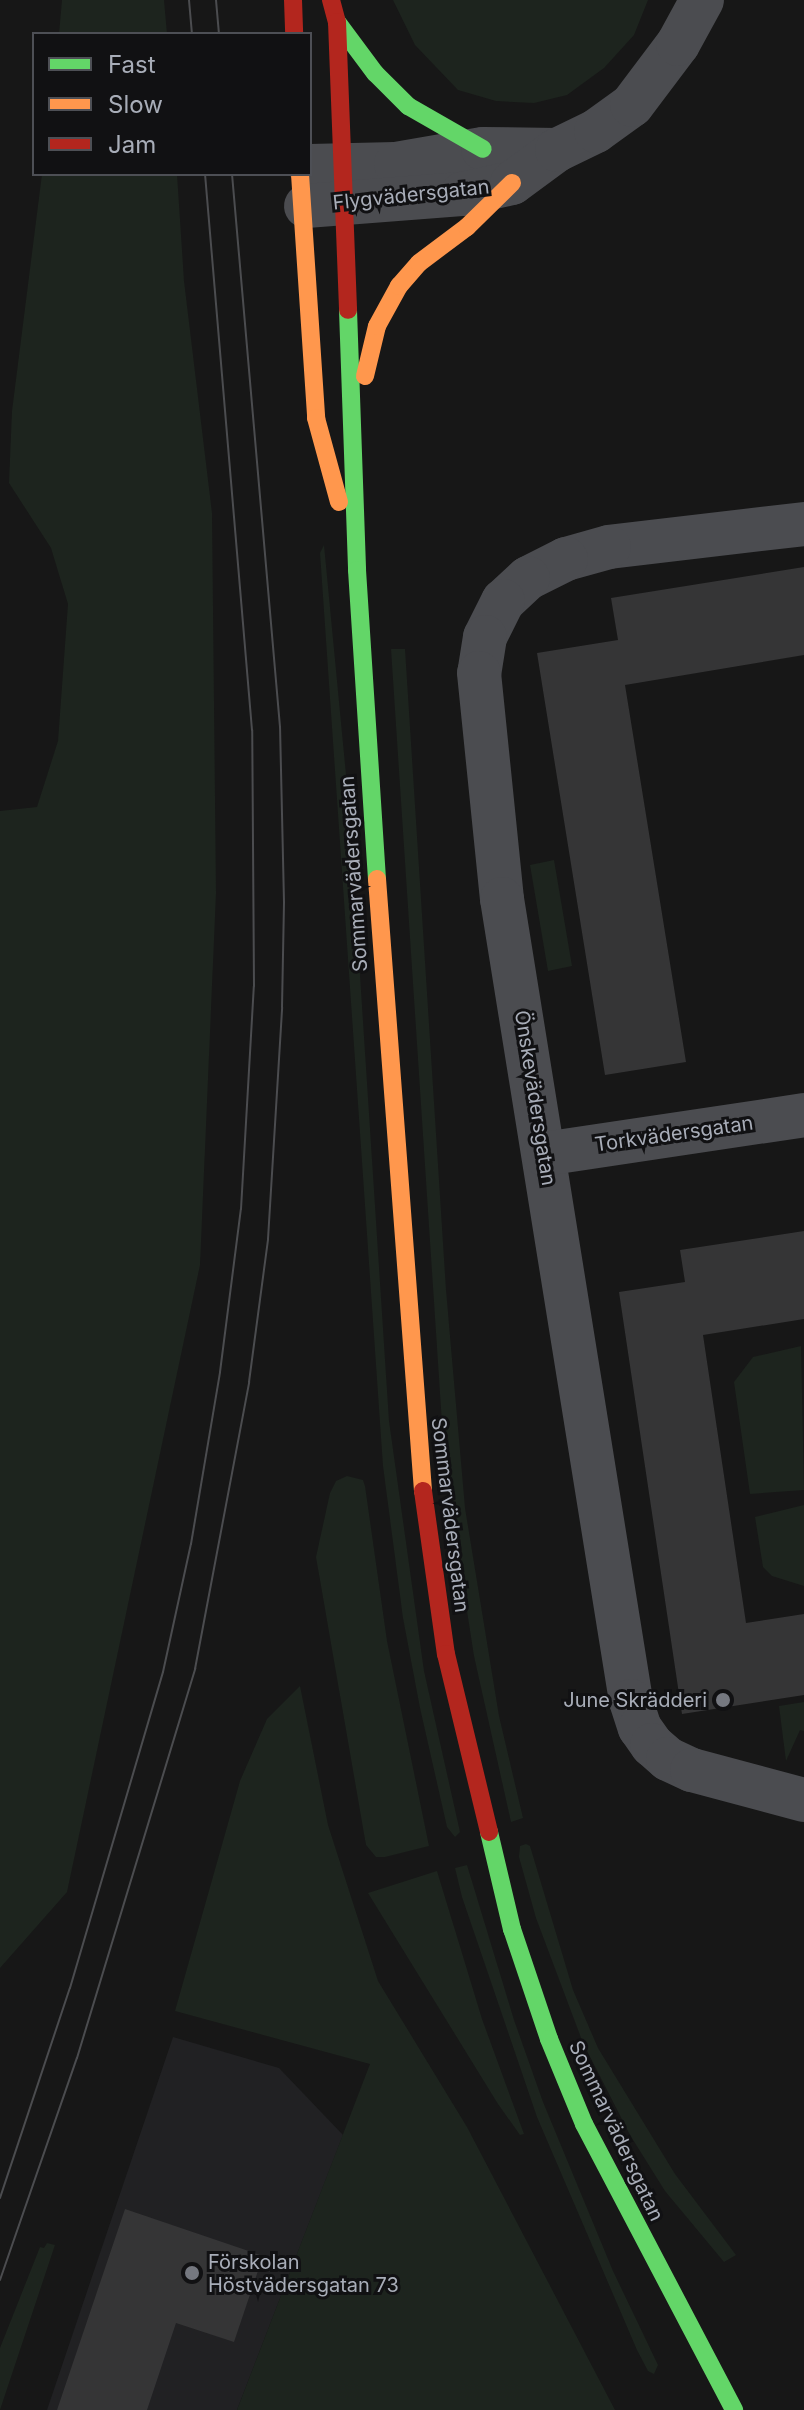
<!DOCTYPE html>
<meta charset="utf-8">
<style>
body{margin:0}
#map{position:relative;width:804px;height:2410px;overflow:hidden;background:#171717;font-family:Inter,sans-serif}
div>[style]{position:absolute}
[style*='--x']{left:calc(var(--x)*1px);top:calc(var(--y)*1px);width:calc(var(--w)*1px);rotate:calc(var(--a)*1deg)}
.built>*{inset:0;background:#212123}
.green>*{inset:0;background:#1d241e}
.building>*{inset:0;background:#353536}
.street>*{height:44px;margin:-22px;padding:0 22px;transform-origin:22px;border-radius:22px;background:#4b4c50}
.fast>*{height:18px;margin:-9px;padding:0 9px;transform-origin:9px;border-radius:9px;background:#63d668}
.slow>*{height:18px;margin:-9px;padding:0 9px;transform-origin:9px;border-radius:9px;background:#ff974d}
.jam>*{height:18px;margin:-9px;padding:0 9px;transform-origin:9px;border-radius:9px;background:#b3261e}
.tram>*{height:2px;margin:-1px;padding:0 1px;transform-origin:1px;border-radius:1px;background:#4b4c4f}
.dots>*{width:22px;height:22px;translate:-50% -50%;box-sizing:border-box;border:4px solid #111113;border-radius:50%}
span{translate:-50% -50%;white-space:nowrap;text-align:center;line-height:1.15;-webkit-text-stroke:6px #111113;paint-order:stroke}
.street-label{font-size:20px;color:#a8adb8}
.poi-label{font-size:20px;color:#a8adb8}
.right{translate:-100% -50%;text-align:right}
.left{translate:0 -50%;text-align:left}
.legend{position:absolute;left:32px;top:32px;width:280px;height:144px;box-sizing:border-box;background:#111113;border:2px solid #4d4f55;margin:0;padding:10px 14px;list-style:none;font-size:24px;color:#a8adb8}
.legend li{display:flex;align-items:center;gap:16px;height:40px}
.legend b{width:40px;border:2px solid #4d4f55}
</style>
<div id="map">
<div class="built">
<div style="clip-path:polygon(173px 2037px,279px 2068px,343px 2135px,237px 2410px,47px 2410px)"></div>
</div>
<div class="green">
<div style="clip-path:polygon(62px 0,164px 0,167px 34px,59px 34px)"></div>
<div style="clip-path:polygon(393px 0,648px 0,634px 35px,604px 68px,567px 95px,534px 103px,496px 101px,458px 90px,415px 45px)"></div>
<div style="clip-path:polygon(42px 174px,177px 174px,184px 281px,212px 513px,216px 893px,200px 1265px,67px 1892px,0 1968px,0 811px,37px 807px,58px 741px,68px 604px,51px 548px,9px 483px,12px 411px)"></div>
<div style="clip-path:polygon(324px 545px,349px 806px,389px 1421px,424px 1671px,460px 1832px,455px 1837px,447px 1827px,420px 1708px,403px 1618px,383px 1466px,320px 553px)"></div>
<div style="clip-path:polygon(391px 649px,405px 649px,446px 1290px,465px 1508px,499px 1716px,523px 1818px,511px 1822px,474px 1656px,445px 1469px)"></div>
<div style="clip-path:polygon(554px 860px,572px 966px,548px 971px,530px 865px)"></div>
<div style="clip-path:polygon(801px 1346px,804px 1490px,750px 1494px,734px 1382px,753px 1357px)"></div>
<div style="clip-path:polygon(347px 1476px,363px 1480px,365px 1486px,387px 1641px,429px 1846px,385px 1857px,376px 1857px,366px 1845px,316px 1557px,330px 1493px,336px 1481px)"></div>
<div style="clip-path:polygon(804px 1505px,804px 1586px,772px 1576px,763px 1567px,755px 1517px)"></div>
<div style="clip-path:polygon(300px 1686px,328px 1825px,378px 1981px,467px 2127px,615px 2410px,237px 2410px,370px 2064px,175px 2011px,240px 1781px,267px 1719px)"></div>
<div style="clip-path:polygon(804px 1702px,804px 1731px,800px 1730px,786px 1761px,779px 1706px)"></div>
<div style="clip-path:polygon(526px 1844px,530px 1846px,573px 1990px,598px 2048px,675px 2174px,736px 2255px,724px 2262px,665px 2191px,630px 2135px,583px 2043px,536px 1918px,519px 1857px,520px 1846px)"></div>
<div style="clip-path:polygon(467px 1865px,514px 2020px,543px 2102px,613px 2271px,658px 2365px,654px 2374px,648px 2371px,637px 2350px,537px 2117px,462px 1897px,455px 1868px)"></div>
<div style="clip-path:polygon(437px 1871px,482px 2019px,524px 2134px,520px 2135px,498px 2104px,368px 1893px)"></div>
<div style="clip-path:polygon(47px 2243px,55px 2245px,0 2410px,0 2348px,40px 2247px,44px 2248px)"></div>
</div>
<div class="building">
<div style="clip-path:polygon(804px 567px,804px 655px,625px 685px,686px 1062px,605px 1075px,537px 653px,618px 640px,611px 598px)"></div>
<div style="clip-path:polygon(804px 1231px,804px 1319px,703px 1335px,746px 1623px,804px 1614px,804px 1695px,682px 1714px,619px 1292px,685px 1282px,680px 1250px)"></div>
<div style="clip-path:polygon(125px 2209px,263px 2256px,234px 2342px,176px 2323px,147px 2410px,57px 2410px)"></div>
</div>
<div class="street">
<div style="--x:310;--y:166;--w:86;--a:-1.3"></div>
<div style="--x:396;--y:164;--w:88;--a:-9.8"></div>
<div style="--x:483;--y:149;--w:74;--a:0.8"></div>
<div style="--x:306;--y:206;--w:156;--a:-4.4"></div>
<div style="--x:462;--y:194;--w:51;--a:-12.4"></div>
<div style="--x:512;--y:183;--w:56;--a:-36.3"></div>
<div style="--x:557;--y:150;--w:43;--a:-26"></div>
<div style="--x:596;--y:131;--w:44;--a:-35.8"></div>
<div style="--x:632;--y:105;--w:76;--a:-53"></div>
<div style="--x:678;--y:44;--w:50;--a:-61.4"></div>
<div style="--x:804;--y:524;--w:196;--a:173.3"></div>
<div style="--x:609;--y:547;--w:45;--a:164.4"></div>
<div style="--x:566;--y:559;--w:42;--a:153.4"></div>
<div style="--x:528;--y:578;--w:34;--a:137"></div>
<div style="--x:503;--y:601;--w:40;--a:116.6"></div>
<div style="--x:485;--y:637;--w:36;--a:99"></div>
<div style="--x:479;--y:673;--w:227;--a:84.2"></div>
<div style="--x:502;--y:899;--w:812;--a:80.86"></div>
<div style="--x:631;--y:1701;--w:28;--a:72"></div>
<div style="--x:640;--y:1728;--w:21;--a:55"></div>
<div style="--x:652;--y:1745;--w:21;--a:41"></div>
<div style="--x:668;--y:1759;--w:26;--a:25"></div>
<div style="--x:692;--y:1770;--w:116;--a:15"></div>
<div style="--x:544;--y:1154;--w:263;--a:-8.5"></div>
</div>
<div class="fast">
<div style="--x:337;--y:22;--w:64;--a:53.3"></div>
<div style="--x:375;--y:73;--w:47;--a:45"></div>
<div style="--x:408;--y:106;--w:86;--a:29.8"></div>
<div style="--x:348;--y:310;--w:260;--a:88"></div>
<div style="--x:357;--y:570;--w:310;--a:86.3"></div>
<div style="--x:489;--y:1832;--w:100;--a:76.7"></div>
<div style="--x:512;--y:1929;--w:116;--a:71.4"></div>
<div style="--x:549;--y:2039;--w:92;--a:67.6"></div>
<div style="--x:584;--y:2124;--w:323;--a:62.3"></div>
</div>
<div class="slow">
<div style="--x:300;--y:174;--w:245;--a:86.2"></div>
<div style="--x:316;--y:418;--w:87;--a:74.7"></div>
<div style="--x:365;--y:376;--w:51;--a:-76.5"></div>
<div style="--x:377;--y:326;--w:46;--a:-61.2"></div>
<div style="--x:399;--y:286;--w:30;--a:-49"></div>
<div style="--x:419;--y:263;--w:60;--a:-36.9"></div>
<div style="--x:467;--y:227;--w:63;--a:-44.4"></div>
<div style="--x:377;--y:879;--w:614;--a:85.7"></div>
</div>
<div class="jam">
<div style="--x:293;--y:0;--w:34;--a:88"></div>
<div style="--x:331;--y:0;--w:23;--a:75"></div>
<div style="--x:337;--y:22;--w:288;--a:87.8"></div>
<div style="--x:423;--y:1491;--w:165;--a:82"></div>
<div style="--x:446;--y:1654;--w:183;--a:76.4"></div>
</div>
<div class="tram">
<div style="--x:189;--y:0;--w:34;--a:85"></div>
<div style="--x:216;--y:0;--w:34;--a:85"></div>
<div style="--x:0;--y:2198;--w:221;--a:-71.6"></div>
<div style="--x:70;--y:1988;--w:329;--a:-73.6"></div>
<div style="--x:163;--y:1672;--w:131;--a:-77.7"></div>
<div style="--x:191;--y:1544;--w:174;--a:-80.4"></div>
<div style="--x:220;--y:1372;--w:164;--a:-82.7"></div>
<div style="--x:241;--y:1209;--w:223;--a:-86.7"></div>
<div style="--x:254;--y:986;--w:256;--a:-90.4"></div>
<div style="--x:252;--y:730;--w:558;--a:-94.83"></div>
<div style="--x:0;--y:2280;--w:235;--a:-70.9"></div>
<div style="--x:77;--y:2058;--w:407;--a:-73.1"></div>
<div style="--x:195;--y:1669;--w:292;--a:-79.3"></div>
<div style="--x:249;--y:1382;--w:144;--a:-82.4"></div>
<div style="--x:268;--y:1239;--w:232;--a:-86.5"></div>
<div style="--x:282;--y:1007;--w:105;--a:-88.9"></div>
<div style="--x:284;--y:902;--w:175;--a:-91.3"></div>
<div style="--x:280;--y:727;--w:555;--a:-94.96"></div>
</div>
<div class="dots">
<div style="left:723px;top:1700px;background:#757880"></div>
<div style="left:192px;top:2273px;background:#757880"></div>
</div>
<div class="street-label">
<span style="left:411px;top:195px;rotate:-6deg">Flygvädersgatan</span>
<span style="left:354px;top:874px;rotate:-94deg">Sommarvädersgatan</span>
<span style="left:535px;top:1098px;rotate:81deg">Önskevädersgatan</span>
<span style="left:674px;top:1134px;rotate:-8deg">Torkvädersgatan</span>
<span style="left:450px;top:1515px;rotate:83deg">Sommarvädersgatan</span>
<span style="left:616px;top:2131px;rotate:65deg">Sommarvädersgatan</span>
</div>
<div class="poi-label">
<span class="right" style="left:707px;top:1700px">June Skrädderi</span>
<span class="left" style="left:208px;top:2274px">Förskolan<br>Höstvädersgatan 73</span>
</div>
<ul class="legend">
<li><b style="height:10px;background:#63d668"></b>Fast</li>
<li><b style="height:10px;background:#ff974d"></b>Slow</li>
<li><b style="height:10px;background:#b3261e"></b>Jam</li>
</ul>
</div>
